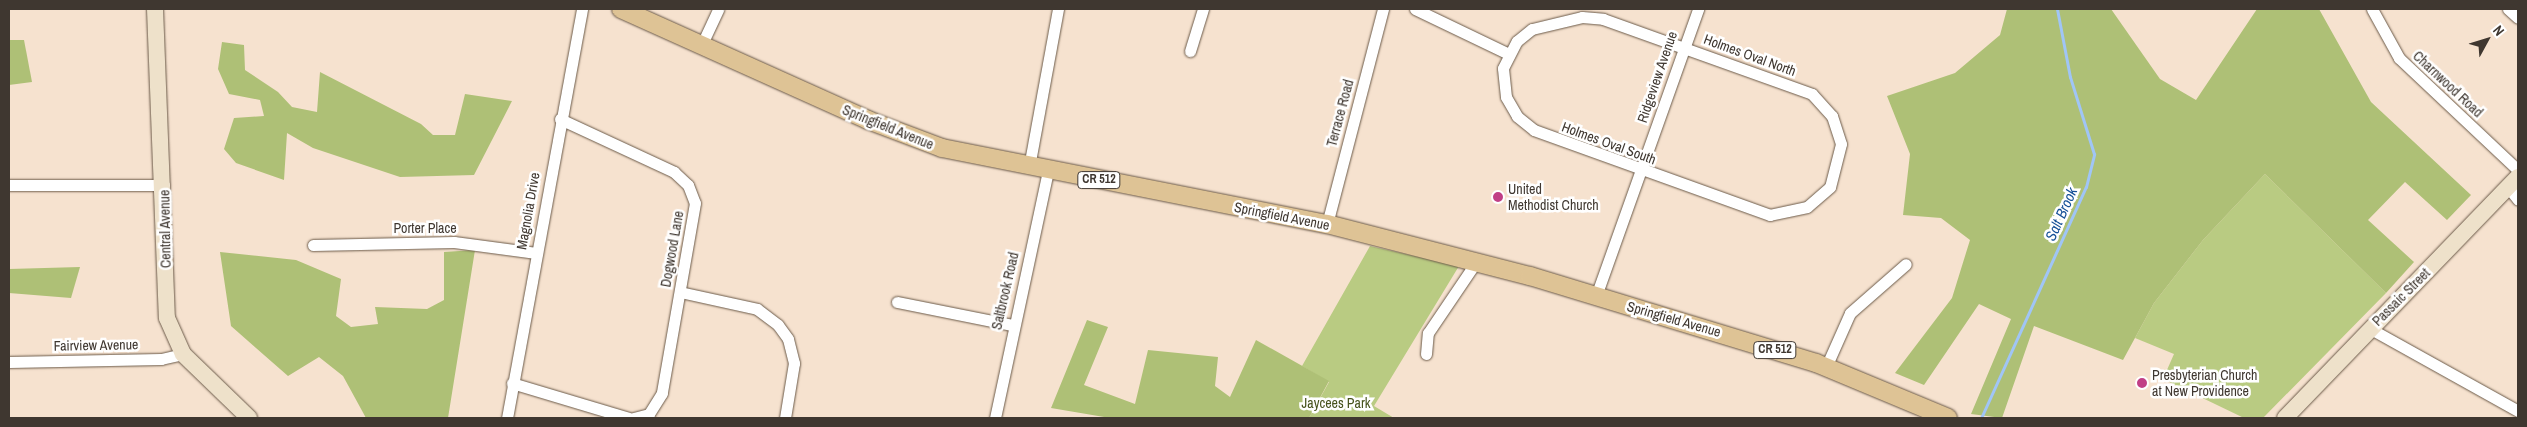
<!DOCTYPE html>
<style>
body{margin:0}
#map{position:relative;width:2527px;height:427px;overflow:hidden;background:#f6e2cf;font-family:"Archivo Narrow",sans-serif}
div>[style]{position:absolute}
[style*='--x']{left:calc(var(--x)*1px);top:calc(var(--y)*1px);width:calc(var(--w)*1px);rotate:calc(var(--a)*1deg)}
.green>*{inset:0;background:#b9cb82}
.forest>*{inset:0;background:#aec076}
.stream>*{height:3px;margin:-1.5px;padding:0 1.5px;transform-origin:1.5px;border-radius:1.5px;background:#a0c5f6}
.roads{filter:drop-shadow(0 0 1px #6b5a49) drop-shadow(0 0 1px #6b5a49)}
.street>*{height:11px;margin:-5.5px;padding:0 5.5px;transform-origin:5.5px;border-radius:5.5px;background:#fff}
.secondary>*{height:16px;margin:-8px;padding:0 8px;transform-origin:8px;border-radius:8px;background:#eee1ca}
.primary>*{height:18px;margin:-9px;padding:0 9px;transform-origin:9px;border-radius:9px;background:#dec395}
.dots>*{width:14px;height:14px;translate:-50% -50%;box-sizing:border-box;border:2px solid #fff;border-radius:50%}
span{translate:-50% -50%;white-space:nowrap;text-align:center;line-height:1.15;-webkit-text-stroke:5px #fff;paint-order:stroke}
.shield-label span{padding:1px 4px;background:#fff;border:1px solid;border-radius:4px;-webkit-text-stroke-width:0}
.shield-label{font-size:12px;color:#3f3730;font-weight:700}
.street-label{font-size:14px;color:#3f3730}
.poi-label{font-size:14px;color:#3f3730}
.left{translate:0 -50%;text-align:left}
.park-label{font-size:14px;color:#47531d}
.water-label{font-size:15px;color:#165197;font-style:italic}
.frame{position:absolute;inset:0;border:10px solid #3f3730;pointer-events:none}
.north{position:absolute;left:2462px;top:15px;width:50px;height:50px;-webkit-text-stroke:4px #fff;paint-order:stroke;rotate:51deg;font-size:14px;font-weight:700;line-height:20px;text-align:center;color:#3f3730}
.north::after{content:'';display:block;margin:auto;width:18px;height:22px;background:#3f3730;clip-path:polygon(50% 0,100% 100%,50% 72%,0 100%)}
</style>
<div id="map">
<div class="green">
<div style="clip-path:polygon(2265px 174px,2386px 293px,2263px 418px,2244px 418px,2163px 379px,2174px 354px,2135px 338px,2154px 303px,2203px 240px)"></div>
<div style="clip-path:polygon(1370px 246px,1459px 266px,1374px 406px,1394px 418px,1309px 418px,1329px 382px,1302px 366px)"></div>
</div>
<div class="forest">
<div style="clip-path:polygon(2007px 9px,2111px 9px,2160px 79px,2196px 100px,2257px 9px,2319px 9px,2371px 102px,2471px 195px,2447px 220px,2405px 182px,2368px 220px,2414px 262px,2386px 293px,2265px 174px,2203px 240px,2154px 303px,2123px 360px,2034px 326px,2002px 418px,1971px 414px,2011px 319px,1979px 304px,1924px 385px,1895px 373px,1952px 298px,1970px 240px,1941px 218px,1903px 215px,1910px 154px,1887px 96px,1955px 73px,2000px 35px)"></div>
<div style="clip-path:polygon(9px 40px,24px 40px,32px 82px,9px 85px)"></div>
<div style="clip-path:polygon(222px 42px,244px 45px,245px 70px,278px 92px,292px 107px,317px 112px,320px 72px,421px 124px,433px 135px,455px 135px,465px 94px,512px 101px,474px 175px,400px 177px,313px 148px,287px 133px,284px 180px,236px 163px,224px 149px,234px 118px,264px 116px,260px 100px,229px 94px,218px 69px)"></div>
<div style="clip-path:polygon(475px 250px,448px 418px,366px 418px,343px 376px,319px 357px,288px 376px,231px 326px,220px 252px,296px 260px,341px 279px,336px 316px,351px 327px,378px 324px,375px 307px,427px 309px,444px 300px,444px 252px)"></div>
<div style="clip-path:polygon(80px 267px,71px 298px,9px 293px,9px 269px)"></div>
<div style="clip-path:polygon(1087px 320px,1108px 327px,1084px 385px,1135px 404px,1148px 350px,1218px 357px,1215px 386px,1230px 397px,1256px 340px,1329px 381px,1309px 418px,1110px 418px,1051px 408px)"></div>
</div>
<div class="stream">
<div style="--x:1981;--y:418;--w:254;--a:-65.6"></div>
<div style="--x:2086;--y:187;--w:34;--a:-76"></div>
<div style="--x:2094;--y:154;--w:81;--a:-107.3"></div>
<div style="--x:2070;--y:77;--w:69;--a:-100.8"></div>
</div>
<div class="roads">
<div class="street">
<div style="--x:1415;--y:9;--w:104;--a:25.6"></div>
<div style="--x:2372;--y:9;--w:56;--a:61.1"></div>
<div style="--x:2399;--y:58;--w:163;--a:43.3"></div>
<div style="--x:2508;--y:9;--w:13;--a:42"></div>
<div style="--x:1582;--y:17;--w:21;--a:5"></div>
<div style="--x:1603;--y:19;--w:222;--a:19.7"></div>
<div style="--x:1812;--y:94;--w:30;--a:48"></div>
<div style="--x:1832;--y:116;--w:29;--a:72"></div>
<div style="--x:1841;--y:144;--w:44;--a:104.3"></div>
<div style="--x:1830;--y:187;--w:30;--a:139"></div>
<div style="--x:1807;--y:207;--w:38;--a:168"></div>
<div style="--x:1770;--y:215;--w:251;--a:-160.2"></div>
<div style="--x:1534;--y:130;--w:22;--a:-141"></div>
<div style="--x:1517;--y:116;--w:22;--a:-120"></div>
<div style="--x:1506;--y:97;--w:29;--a:-96"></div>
<div style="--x:1503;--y:68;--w:30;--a:-63"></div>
<div style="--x:1517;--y:41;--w:19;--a:-39"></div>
<div style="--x:1532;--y:29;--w:51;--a:-13.5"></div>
<div style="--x:702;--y:44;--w:38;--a:-65"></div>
<div style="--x:1190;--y:51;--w:44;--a:-72.8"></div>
<div style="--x:560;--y:119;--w:126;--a:24.9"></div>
<div style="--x:674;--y:172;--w:19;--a:43"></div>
<div style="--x:688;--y:185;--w:19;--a:69"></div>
<div style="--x:695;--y:203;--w:193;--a:99.9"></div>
<div style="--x:662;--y:393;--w:25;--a:122"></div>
<div style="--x:649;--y:414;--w:16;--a:165"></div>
<div style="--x:1029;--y:167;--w:161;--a:-79.6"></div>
<div style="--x:9;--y:185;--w:155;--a:0"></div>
<div style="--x:2508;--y:187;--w:16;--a:52"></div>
<div style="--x:1327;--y:224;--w:222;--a:-75.4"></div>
<div style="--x:313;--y:245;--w:141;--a:-1.2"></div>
<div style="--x:454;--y:242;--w:83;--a:7.6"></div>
<div style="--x:680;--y:292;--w:79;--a:12.4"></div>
<div style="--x:757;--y:309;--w:26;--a:37"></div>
<div style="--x:778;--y:325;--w:17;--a:54"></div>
<div style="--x:788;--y:339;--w:25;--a:76"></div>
<div style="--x:794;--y:363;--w:56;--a:99.3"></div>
<div style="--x:1596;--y:296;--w:305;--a:-70.4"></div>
<div style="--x:897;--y:302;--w:117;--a:11.3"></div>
<div style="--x:2369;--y:328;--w:171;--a:29.1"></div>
<div style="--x:1426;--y:354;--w:21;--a:-85"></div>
<div style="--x:1428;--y:333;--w:86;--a:-55.9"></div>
<div style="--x:9;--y:362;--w:152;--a:-1.1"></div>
<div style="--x:161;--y:359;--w:23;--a:-13"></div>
<div style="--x:1826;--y:367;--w:59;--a:-66"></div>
<div style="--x:1850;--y:313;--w:74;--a:-41.2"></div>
<div style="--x:512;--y:383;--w:122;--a:16.7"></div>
<div style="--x:507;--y:418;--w:416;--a:-79.6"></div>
<div style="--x:995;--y:418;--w:254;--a:-77.9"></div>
</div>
<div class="secondary">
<div style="--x:155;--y:9;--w:309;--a:87.8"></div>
<div style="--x:167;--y:318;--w:39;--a:66"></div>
<div style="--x:183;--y:354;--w:92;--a:44.1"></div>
<div style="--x:2285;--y:418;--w:335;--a:-46"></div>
</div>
<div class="primary">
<div style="--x:621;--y:9;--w:271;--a:24.2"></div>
<div style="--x:868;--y:120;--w:79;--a:20.7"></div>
<div style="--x:942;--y:148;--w:392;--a:11.2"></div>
<div style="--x:1327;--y:224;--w:210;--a:14.4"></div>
<div style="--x:1530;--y:276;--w:299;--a:16.9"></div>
<div style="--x:1816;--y:363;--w:143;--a:22.6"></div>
</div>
</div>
<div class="dots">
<div style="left:1498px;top:197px;background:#c13f86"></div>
<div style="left:2142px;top:383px;background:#c13f86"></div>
</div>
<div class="shield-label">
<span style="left:1099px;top:180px">CR 512</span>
<span style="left:1775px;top:350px">CR 512</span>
</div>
<div class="street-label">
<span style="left:1750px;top:55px;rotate:20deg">Holmes Oval North</span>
<span style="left:1657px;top:77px;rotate:-71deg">Ridgeview Avenue</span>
<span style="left:2448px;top:84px;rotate:43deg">Charnwood Road</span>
<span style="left:1340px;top:113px;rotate:-75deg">Terrace Road</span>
<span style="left:888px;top:127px;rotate:22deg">Springfield Avenue</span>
<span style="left:1609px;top:143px;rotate:20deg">Holmes Oval South</span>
<span style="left:528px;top:211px;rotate:-80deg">Magnolia Drive</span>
<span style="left:1282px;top:216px;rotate:11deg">Springfield Avenue</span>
<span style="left:425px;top:228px">Porter Place</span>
<span style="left:165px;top:229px;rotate:-91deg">Central Avenue</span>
<span style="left:672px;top:249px;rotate:-80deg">Dogwood Lane</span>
<span style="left:1005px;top:291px;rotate:-77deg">Saltbrook Road</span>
<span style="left:2401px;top:297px;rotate:-45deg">Passaic Street</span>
<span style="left:1674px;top:319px;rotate:16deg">Springfield Avenue</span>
<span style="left:96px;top:345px;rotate:-1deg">Fairview Avenue</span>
</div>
<div class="poi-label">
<span class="left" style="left:1508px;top:197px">United<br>Methodist Church</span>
<span class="left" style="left:2152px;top:383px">Presbyterian Church<br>at New Providence</span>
</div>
<div class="park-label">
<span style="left:1336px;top:403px">Jaycees Park</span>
</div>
<div class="water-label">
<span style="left:2061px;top:214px;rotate:-66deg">Salt Brook</span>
</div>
<div class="frame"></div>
<div class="north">N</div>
</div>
